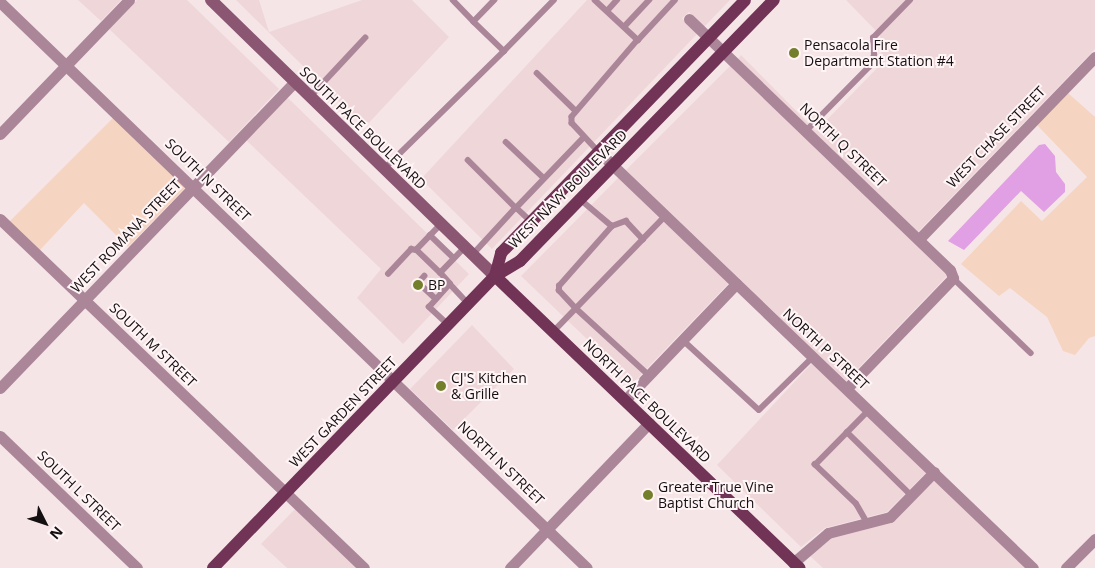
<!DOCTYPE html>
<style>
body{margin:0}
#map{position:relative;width:1095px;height:568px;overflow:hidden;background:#f6e5e7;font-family:"Open Sans",sans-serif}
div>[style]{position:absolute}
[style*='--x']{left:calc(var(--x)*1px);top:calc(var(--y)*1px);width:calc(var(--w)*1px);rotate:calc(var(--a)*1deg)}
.built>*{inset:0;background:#efd6d9}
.green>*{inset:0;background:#f5d5c2}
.water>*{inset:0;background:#e1a0e3}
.service>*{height:5.5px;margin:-2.75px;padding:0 2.75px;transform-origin:2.75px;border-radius:2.75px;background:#ab8699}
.minor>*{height:11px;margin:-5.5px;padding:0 5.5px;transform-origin:5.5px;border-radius:5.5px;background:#ab8699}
.secondary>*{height:12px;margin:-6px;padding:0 6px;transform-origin:6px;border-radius:6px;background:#8a5672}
.primary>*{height:12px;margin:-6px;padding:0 6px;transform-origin:6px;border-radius:6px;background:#713356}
.dots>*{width:14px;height:14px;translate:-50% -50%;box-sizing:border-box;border:2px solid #fff4f6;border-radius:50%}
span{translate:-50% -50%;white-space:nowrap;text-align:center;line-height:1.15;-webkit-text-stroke:4px #fff4f6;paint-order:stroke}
.poi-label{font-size:14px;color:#140f10}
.left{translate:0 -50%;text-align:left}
.street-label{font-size:14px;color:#140f10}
.north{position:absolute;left:20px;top:498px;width:50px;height:50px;-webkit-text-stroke:4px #fff4f6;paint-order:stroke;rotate:131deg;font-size:14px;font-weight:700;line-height:20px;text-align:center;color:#140f10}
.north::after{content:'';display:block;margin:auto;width:18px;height:22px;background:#140f10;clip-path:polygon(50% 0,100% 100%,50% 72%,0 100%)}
</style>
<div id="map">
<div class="built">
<div style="clip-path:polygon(78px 0,121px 0,101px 21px)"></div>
<div style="clip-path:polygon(137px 0,187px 0,279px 89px,229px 142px,109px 29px)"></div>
<div style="clip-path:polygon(236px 0,259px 0,269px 32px,362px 0,412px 0,449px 37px,365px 127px)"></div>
<div style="clip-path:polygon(587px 0,730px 0,704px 27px,689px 12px,682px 18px,697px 34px,492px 249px,421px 179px)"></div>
<div style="clip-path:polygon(846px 0,1095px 0,1095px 49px,918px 232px,738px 59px,741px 55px,816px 131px,882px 63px,880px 35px)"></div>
<div style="clip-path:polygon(731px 65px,945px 272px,947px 276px,846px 381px,626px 170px)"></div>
<div style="clip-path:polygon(287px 97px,469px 274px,403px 344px,357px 298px,381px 269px,246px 140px)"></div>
<div style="clip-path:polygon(619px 177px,729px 283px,633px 383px,521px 276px)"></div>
<div style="clip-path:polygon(472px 325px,514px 369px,453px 430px,410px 389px)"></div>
<div style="clip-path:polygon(812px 363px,927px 472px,887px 512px,825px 528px,801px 547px,717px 465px)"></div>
<div style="clip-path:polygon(935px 480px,1026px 568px,823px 568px,809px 555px,830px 537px,892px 522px)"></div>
<div style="clip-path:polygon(295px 509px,357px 568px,287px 568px,261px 544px)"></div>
</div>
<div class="green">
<div style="clip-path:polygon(1068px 93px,1095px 117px,1095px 336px,1089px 338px,1075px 355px,1063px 351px,1047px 317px,1010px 288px,999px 296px,961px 264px,1021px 201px,1042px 221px,1087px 177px,1037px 125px)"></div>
<div style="clip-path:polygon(114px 117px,186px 187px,128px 247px,84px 203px,40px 250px,10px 221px)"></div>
</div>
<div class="water">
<div style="clip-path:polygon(1045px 144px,1055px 156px,1056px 172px,1065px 184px,1065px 192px,1044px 212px,1021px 191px,964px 250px,948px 241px,1039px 145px)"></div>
</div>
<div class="service">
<div style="--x:453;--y:0;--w:30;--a:46"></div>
<div style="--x:495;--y:0;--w:30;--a:134"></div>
<div style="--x:474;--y:22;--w:42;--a:44"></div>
<div style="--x:504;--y:51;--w:71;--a:-45.6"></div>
<div style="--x:595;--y:0;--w:59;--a:42.9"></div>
<div style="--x:638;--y:40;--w:101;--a:130.6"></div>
<div style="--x:572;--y:117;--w:6;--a:90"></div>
<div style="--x:572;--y:123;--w:40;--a:47"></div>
<div style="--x:607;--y:11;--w:15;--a:-48"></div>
<div style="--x:624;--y:27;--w:37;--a:-47"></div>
<div style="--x:638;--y:40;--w:54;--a:-47.2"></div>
<div style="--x:537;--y:73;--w:53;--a:44.2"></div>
<div style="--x:310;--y:97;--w:81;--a:-47"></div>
<div style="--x:806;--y:131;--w:90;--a:-45.5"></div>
<div style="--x:869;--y:67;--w:13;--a:-67"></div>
<div style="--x:874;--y:55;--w:17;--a:-93"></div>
<div style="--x:873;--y:38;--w:53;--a:-45.8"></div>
<div style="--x:506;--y:142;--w:52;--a:43.5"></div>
<div style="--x:468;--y:160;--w:68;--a:45"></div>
<div style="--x:516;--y:208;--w:64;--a:132.5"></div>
<div style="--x:384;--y:169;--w:168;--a:-44.5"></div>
<div style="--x:580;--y:199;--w:42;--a:40.2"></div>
<div style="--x:531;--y:222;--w:21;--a:-137"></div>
<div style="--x:516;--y:208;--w:98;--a:-46.2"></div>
<div style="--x:430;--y:235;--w:33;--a:44"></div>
<div style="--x:440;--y:273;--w:33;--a:-136"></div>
<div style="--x:416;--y:250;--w:36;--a:-46"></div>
<div style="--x:388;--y:274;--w:34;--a:-47"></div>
<div style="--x:411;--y:249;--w:5;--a:11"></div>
<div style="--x:425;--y:276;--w:9;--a:131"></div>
<div style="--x:419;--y:283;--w:23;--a:43"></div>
<div style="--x:953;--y:278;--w:108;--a:43.9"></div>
<div style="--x:450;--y:284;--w:15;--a:-132"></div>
<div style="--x:440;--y:273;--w:36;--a:-46"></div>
<div style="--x:428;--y:291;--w:9;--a:-49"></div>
<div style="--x:448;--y:325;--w:26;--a:-137"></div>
<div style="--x:429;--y:307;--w:31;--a:-48"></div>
<div style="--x:450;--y:284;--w:26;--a:47"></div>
<div style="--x:553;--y:332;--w:129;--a:-45.9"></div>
<div style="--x:683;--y:340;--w:103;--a:42.6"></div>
<div style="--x:759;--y:410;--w:76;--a:-44.5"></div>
<div style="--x:648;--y:375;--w:98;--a:-137.5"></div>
<div style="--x:576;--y:309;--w:25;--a:-133"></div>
<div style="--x:559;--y:291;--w:5;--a:-90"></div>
<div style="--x:559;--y:286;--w:80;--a:-48.5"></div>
<div style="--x:612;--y:226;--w:15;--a:-20"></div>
<div style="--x:626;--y:221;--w:25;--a:47"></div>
<div style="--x:643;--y:239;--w:33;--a:-46"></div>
<div style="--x:847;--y:432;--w:90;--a:44.5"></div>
<div style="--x:867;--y:523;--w:22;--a:-120"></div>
<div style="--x:856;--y:504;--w:57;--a:-136.4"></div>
<div style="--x:815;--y:465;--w:77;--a:-45.5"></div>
</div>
<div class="minor">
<div style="--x:0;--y:2;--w:815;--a:43.96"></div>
<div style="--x:689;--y:19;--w:362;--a:43.9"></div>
<div style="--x:950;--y:270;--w:9;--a:69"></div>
<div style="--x:953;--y:278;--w:153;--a:133.9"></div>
<div style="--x:0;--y:134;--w:186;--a:-46.1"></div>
<div style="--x:599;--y:152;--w:601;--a:43.79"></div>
<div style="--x:0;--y:219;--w:504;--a:43.79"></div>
<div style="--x:919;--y:239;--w:253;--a:-46"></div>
<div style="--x:0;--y:388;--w:424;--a:-46.1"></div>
<div style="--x:625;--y:400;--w:161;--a:-46.3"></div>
<div style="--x:0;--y:436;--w:190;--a:43.9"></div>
<div style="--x:793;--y:563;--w:46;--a:-40.6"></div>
<div style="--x:828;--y:533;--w:64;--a:-14.5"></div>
<div style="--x:890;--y:517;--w:63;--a:-45.6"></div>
<div style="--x:510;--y:568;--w:201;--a:-46.2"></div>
<div style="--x:1066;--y:568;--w:41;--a:-45"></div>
</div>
<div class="secondary">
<div style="--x:211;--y:0;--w:396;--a:44.2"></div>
</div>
<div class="primary">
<div style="--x:495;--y:276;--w:422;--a:43.8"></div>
<div style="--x:495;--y:276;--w:24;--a:-75"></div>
<div style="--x:501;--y:253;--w:351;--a:-46"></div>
<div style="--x:213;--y:568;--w:406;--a:-46"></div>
<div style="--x:495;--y:276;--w:29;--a:-31"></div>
<div style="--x:520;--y:261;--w:364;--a:-45.8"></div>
</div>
<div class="dots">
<div style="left:794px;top:53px;background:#747f2c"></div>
<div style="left:418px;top:285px;background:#747f2c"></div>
<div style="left:441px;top:386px;background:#747f2c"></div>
<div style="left:648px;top:495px;background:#747f2c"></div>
</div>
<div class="poi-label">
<span class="left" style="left:804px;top:53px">Pensacola Fire<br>Department Station #4</span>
<span class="left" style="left:428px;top:285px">BP</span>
<span class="left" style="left:451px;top:386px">CJ'S Kitchen<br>&amp; Grille</span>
<span class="left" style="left:658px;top:495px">Greater True Vine<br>Baptist Church</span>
</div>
<div class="street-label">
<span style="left:363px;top:128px;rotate:44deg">SOUTH PACE BOULEVARD</span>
<span style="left:996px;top:137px;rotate:-46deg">WEST CHASE STREET</span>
<span style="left:843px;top:145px;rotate:44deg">NORTH Q STREET</span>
<span style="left:208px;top:180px;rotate:44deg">SOUTH N STREET</span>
<span style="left:568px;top:189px;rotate:-45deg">WEST NAVY BOULEVARD</span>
<span style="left:126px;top:236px;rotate:-46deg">WEST ROMANA STREET</span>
<span style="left:153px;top:345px;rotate:44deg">SOUTH M STREET</span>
<span style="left:826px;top:349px;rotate:43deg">NORTH P STREET</span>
<span style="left:647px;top:401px;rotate:44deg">NORTH PACE BOULEVARD</span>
<span style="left:343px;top:412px;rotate:-46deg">WEST GARDEN STREET</span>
<span style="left:501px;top:463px;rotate:44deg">NORTH N STREET</span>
<span style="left:79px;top:491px;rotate:44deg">SOUTH L STREET</span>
</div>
<div class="north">N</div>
</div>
